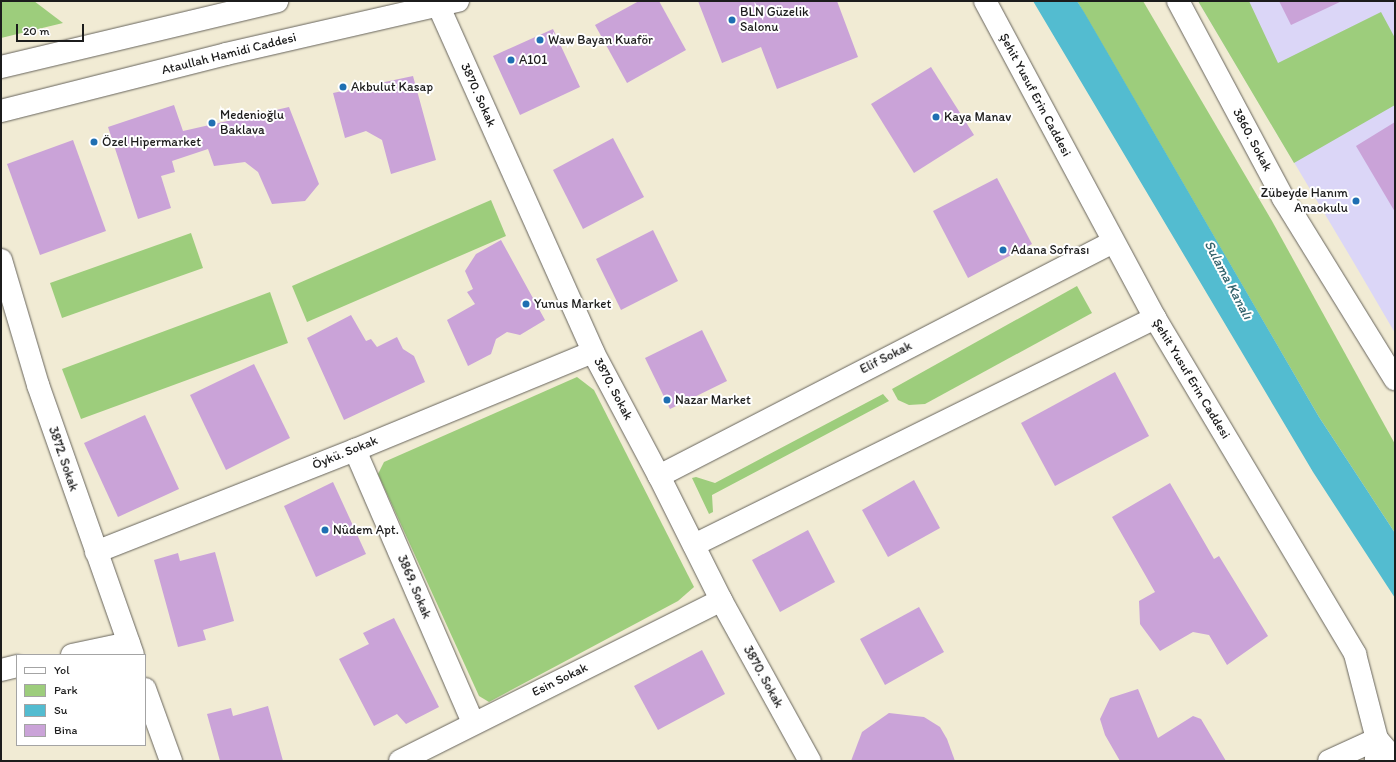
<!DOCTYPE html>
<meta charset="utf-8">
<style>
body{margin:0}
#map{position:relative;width:1396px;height:762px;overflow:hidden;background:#f1ebd4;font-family:Itim,sans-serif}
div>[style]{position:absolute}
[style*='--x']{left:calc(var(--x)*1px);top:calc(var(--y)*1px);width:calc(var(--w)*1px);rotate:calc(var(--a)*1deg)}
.built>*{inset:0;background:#dbd6f7}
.green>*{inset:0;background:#9dcd7c}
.water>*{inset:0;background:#53bcd0}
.building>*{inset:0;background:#caa3d8}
.roads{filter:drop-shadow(0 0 1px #67645c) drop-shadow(0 0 1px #67645c)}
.street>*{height:22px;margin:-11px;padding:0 11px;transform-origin:11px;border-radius:11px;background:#fff}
.secondary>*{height:22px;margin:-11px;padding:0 11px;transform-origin:11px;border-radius:11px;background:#fff}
.dots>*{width:11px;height:11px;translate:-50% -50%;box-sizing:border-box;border:2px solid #fff;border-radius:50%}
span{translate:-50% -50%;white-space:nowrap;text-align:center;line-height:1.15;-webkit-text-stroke:4px #fff;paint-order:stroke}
.poi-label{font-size:13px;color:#1c1c1c}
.left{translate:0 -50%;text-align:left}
.right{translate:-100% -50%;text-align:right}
.street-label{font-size:13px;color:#1c1c1c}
.water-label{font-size:14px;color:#35646d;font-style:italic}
.frame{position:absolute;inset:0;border:2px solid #1c1c1c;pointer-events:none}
.legend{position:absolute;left:16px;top:654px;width:130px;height:92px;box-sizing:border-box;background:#fff;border:1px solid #a4a4a4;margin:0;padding:5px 7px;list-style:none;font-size:12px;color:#1c1c1c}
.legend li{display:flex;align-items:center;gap:8px;height:20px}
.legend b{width:20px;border:1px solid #a4a4a4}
.scale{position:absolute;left:16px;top:24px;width:68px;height:18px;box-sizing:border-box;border:2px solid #1c1c1c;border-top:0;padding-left:5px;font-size:12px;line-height:14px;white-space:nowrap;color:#1c1c1c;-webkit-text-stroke:3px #fff;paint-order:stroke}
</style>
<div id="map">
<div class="built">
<div style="clip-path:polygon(1198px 1px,1395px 1px,1395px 333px,1354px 263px)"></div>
</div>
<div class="green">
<div style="clip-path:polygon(1px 1px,34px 1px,63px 23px,1px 38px)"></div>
<div style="clip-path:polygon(1077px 1px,1143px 1px,1272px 221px,1395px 444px,1395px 533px,1319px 417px)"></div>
<div style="clip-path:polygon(1198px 1px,1249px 1px,1278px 63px,1381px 12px,1395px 38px,1395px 105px,1294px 163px)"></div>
<div style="clip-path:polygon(491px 200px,506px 236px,307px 322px,292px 286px)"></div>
<div style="clip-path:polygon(191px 233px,203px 268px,62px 318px,50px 283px)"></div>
<div style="clip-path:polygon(1077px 286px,1092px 313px,925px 404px,909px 405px,898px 400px,892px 389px)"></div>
<div style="clip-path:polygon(270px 292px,288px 343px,81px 419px,62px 369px)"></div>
<div style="clip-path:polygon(577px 377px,594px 390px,694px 587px,678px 601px,489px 702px,479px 696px,378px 474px,384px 462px)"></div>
<div style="clip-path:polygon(883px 394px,889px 401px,712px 495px,713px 512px,709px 514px,692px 478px,696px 477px,715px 483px)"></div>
</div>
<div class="water">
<div style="clip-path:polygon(1033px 1px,1077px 1px,1084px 12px,1319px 417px,1395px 533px,1395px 598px,1313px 472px)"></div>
</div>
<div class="building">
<div style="clip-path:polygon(639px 1px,659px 1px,686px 50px,627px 83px,595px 25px)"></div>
<div style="clip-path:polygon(698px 1px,837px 1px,858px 57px,777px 89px,761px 47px,722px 63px)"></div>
<div style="clip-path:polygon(1279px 1px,1342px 1px,1291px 25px)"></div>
<div style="clip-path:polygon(553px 29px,580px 87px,520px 115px,493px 56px)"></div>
<div style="clip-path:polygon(931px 67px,974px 135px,914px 173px,871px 104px)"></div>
<div style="clip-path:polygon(413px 76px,436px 160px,391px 174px,382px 140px,366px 131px,345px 138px,333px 93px)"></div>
<div style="clip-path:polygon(174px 105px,183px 131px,289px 107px,319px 184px,305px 201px,272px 204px,258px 172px,245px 162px,214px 166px,208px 149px,172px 161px,175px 172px,161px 176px,171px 208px,138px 219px,108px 127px)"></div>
<div style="clip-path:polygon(1395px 122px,1395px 212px,1356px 146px)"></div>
<div style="clip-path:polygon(613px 138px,644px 197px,583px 229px,553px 170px)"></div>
<div style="clip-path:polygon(73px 140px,106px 231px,40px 255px,7px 164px)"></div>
<div style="clip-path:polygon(997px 178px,1032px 244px,968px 278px,933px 211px)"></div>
<div style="clip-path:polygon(653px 230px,678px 281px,621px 310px,596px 259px)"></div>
<div style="clip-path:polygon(501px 240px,545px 320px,520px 335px,507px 332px,496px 339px,491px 354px,468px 366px,447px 320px,475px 304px,467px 292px,473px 289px,465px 271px,476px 254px)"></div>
<div style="clip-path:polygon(351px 315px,366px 341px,371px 339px,377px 347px,397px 337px,403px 349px,414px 356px,425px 382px,344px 420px,307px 338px)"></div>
<div style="clip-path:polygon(702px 330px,727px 381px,670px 409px,645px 358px)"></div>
<div style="clip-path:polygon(254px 364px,290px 438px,226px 470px,190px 395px)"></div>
<div style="clip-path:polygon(1115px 372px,1149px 436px,1055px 486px,1021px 423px)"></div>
<div style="clip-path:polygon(145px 415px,179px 489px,118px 517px,84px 443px)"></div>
<div style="clip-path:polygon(914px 480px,940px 528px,888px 557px,862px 510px)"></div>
<div style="clip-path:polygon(333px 482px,366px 554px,316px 577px,284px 506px)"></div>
<div style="clip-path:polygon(1170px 483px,1214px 559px,1219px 556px,1268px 636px,1227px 665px,1209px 635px,1193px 632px,1160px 651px,1140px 624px,1139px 601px,1155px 592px,1112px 517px)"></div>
<div style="clip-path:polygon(808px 530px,835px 582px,780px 612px,752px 560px)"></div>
<div style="clip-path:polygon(215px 552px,234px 621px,203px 630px,206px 640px,178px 647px,154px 560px,178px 553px,180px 561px)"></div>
<div style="clip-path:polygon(919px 607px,944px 652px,885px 685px,860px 639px)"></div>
<div style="clip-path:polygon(394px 618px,439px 707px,406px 724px,397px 714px,374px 726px,339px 659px,369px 644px,363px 633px)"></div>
<div style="clip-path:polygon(702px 650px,725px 694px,658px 730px,634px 686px)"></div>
<div style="clip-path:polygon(1138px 689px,1158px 738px,1193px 716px,1201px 719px,1226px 761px,1120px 761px,1105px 735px,1100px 719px,1110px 698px)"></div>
<div style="clip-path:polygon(268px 706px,283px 761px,220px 761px,207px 714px,231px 708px,233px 716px)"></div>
<div style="clip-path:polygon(889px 713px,924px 717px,940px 727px,947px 739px,955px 761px,851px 761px,862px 732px)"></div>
</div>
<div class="roads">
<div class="street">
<div style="--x:1178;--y:1;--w:223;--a:61.9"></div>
<div style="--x:1283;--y:198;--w:213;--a:58.3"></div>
<div style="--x:439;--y:7;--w:378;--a:65.9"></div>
<div style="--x:593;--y:352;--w:140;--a:62"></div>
<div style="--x:659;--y:476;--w:139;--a:63.4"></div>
<div style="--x:721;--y:600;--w:184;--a:61.1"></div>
<div style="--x:1;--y:260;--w:130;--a:73.5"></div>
<div style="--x:38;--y:385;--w:286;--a:70.6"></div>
<div style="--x:355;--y:450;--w:297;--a:66.6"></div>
<div style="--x:659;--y:476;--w:511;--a:-27.27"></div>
<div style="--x:694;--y:545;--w:514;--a:-26.22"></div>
<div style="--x:96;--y:552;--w:278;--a:-21.5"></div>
<div style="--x:355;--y:450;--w:257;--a:-22.4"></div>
<div style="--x:72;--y:655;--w:58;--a:-11.9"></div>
<div style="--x:1;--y:670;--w:16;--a:-14"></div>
<div style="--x:145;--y:689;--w:77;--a:70.1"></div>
<div style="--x:400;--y:761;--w:359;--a:-26.6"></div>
<div style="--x:1329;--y:761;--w:53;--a:-24.6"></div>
<div style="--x:1377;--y:739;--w:28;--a:49"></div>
</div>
<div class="secondary">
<div style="--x:985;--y:1;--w:360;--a:61.8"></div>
<div style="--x:1155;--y:318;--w:391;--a:59.2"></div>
<div style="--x:1355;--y:654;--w:88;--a:75.5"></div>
<div style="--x:1377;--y:739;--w:22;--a:93"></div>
<div style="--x:1;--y:67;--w:284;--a:-13.4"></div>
<div style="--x:1;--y:111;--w:232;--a:-14.2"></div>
<div style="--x:226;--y:54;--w:238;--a:-12.9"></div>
</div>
</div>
<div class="dots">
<div style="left:732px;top:20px;background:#1f6fb2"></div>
<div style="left:540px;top:40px;background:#1f6fb2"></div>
<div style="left:511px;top:60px;background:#1f6fb2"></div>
<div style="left:343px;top:87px;background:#1f6fb2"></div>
<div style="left:936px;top:117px;background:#1f6fb2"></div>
<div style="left:212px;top:123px;background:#1f6fb2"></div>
<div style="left:94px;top:142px;background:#1f6fb2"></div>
<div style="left:1356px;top:201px;background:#1f6fb2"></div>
<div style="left:1003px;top:250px;background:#1f6fb2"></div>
<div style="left:526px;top:304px;background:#1f6fb2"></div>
<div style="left:667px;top:400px;background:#1f6fb2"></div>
<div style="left:325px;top:530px;background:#1f6fb2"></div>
</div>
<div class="poi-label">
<span class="left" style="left:740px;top:20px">BLN Güzelik<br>Salonu</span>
<span class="left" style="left:548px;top:40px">Waw Bayan Kuaför</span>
<span class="left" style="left:519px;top:60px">A101</span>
<span class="left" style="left:351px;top:87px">Akbulut Kasap</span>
<span class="left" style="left:220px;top:123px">Medenioğlu<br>Baklava</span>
<span class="left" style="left:944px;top:117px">Kaya Manav</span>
<span class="left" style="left:102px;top:142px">Özel Hipermarket</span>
<span class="right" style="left:1348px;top:201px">Zübeyde Hanım<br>Anaokulu</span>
<span class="left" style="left:1011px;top:250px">Adana Sofrası</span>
<span class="left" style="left:534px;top:304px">Yunus Market</span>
<span class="left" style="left:675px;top:400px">Nazar Market</span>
<span class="left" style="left:333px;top:530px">Nûdem Apt.</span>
</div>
<div class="street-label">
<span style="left:229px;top:54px;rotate:-14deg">Ataullah Hamidi Caddesi</span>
<span style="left:478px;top:95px;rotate:66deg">3870. Sokak</span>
<span style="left:1035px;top:95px;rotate:62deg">Şehit Yusuf Erin Caddesi</span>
<span style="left:1252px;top:140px;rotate:62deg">3860. Sokak</span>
<span style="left:886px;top:358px;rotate:-27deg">Elif Sokak</span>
<span style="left:1191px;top:379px;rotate:59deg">Şehit Yusuf Erin Caddesi</span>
<span style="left:613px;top:389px;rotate:62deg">3870. Sokak</span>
<span style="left:345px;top:453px;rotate:-22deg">Öykü. Sokak</span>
<span style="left:63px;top:459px;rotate:71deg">3872. Sokak</span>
<span style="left:414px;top:587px;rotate:67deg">3869. Sokak</span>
<span style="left:763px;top:677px;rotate:61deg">3870. Sokak</span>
<span style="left:560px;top:680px;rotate:-26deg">Esin Sokak</span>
</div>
<div class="water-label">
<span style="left:1228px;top:280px;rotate:62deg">Sulama Kanalı</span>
</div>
<div class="frame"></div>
<ul class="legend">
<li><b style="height:5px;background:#fff"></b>Yol</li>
<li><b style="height:11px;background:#9dcd7c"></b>Park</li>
<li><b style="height:11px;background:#53bcd0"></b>Su</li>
<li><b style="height:11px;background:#caa3d8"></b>Bina</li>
</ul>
<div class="scale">20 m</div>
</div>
